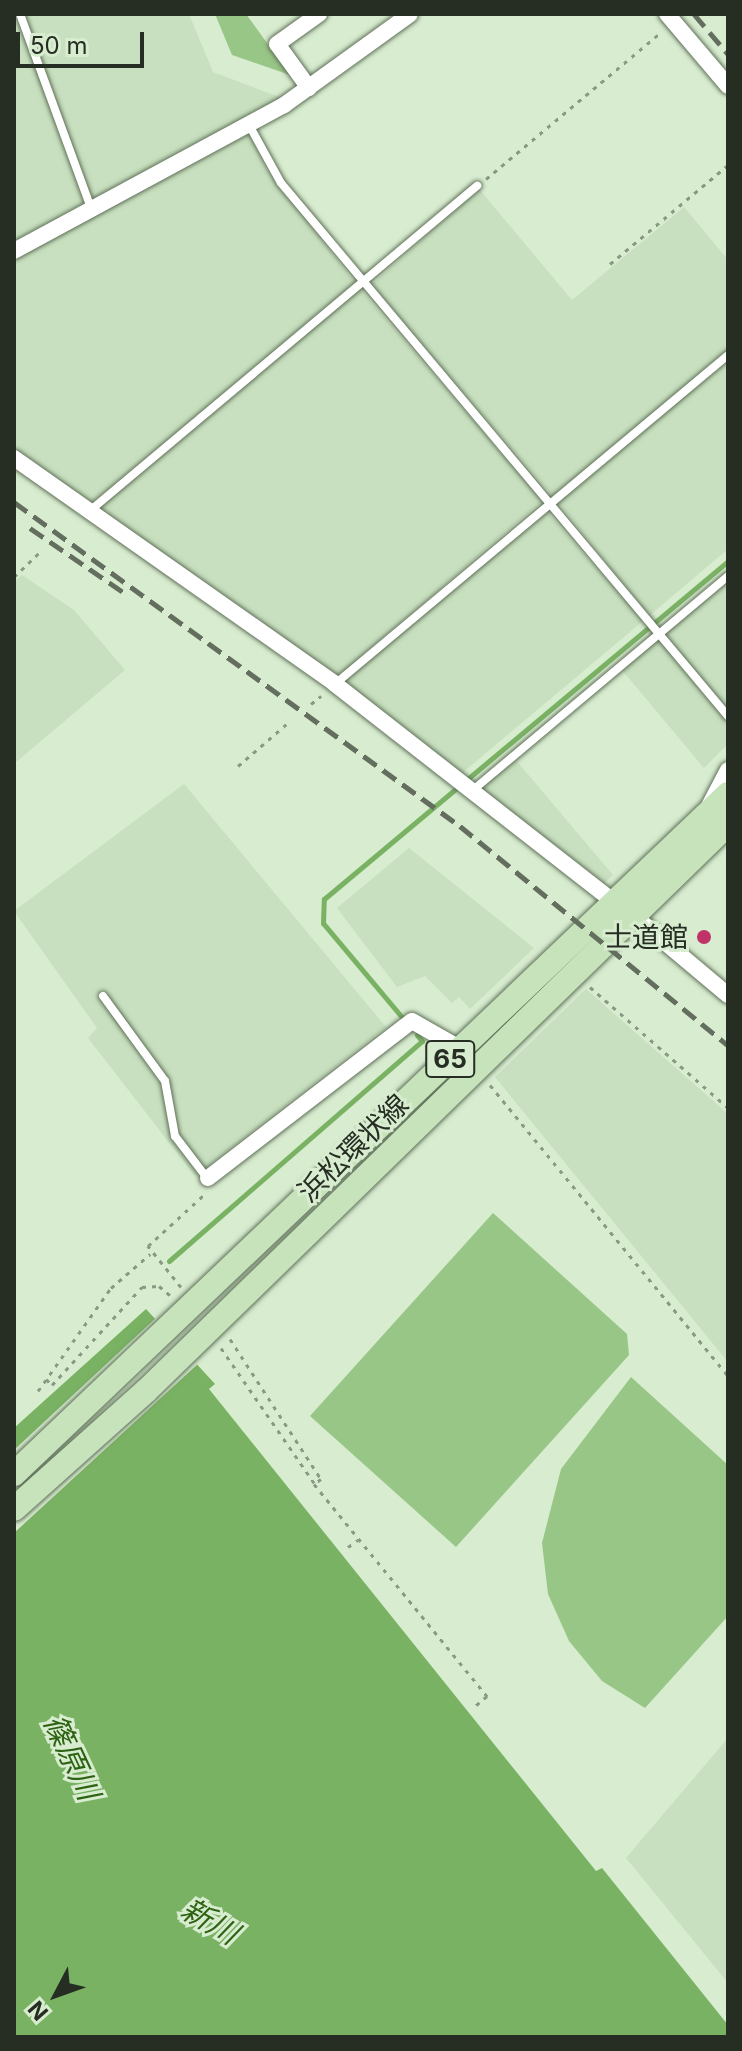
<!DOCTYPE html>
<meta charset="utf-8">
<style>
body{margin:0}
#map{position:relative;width:742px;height:2051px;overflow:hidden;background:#d8ecd0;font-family:Inter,"Noto Sans JP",sans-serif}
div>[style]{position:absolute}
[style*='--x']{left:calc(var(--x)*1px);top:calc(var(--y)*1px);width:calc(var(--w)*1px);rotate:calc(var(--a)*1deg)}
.built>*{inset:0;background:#c8e0bf}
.green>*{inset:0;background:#98c686}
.water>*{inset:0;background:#7ab264}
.pier>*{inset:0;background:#d8ecd0}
.stream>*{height:5px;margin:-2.5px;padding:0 2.5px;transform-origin:2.5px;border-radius:2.5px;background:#7ab264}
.path>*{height:3px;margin-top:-1.5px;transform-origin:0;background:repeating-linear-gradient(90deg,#8a9984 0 4px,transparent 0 10px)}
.roads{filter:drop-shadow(0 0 2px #5f7058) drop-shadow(0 0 2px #5f7058)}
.service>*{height:8px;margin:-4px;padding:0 4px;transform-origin:4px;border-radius:4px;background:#fff}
.minor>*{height:16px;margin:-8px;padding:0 8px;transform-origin:8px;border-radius:8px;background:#fff}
.primary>*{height:24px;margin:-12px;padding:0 12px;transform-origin:12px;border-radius:12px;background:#c6e3bb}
.rail>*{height:5px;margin-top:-2.5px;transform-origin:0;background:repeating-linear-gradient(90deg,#636e5e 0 16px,transparent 0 24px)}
.dots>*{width:22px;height:22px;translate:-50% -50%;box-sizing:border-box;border:4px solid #d8ecd0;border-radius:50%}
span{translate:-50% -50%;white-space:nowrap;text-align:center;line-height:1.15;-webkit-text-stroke:6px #d8ecd0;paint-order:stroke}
.shield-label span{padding:2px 6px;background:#d8ecd0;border:2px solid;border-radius:6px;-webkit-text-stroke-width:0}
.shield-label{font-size:26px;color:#262d23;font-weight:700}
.poi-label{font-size:28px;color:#262d23}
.right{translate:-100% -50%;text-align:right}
.street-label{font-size:28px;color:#262d23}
.water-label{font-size:30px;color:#2f6314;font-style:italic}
.frame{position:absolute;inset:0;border:16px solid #262d23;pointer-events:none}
.north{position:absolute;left:16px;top:1955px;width:80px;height:80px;-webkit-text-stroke:6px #d8ecd0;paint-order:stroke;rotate:229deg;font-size:22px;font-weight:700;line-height:32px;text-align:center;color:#262d23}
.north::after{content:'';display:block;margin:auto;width:28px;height:36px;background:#262d23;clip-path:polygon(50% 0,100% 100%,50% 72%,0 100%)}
.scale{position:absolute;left:16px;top:32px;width:128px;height:36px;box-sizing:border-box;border:4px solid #262d23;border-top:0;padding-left:10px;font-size:24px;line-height:28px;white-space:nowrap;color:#262d23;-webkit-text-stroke:6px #d8ecd0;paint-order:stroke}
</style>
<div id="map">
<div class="built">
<div style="clip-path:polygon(14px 14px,189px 14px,213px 72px,284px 99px,14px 245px)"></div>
<div style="clip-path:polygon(247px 129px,269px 173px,355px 283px,92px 503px,14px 452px,14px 257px)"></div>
<div style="clip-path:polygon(479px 189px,572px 300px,684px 207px,728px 260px,728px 350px,553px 496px,371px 285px)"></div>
<div style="clip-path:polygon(360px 289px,542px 501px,336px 678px,99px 508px)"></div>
<div style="clip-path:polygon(728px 360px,728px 549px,649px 616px,558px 502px)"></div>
<div style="clip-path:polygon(547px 512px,643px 621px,461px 774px,342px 683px)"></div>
<div style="clip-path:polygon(22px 575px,74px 610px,125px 670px,15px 763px,14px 582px)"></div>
<div style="clip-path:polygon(728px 581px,728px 710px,664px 634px)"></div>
<div style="clip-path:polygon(658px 639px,728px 723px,728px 744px,704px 768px,622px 670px)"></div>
<div style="clip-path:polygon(515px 759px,613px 875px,602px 885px,480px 789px)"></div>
<div style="clip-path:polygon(184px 784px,386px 1027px,195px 1176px,88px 1038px,97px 1028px,14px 911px)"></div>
<div style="clip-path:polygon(409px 848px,534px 948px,470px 1009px,459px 997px,452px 1003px,425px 976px,397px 987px,337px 908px)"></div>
<div style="clip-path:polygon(586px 989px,728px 1114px,728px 1362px,495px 1077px)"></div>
<div style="clip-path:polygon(728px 1738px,728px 1983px,626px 1858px)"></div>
</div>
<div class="green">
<div style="clip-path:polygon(215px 14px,246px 14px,290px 75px,232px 55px)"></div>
<div style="clip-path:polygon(493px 1213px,627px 1334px,629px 1355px,456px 1547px,310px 1416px)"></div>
<div style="clip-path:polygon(631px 1377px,728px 1465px,728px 1616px,645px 1708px,602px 1681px,569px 1641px,548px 1594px,542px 1543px,561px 1469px)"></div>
</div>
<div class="water">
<div style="clip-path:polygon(146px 1309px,215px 1384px,209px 1389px,596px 1871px,602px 1868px,728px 2025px,728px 2037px,14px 2037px,14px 1428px)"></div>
</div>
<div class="pier">
<div style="clip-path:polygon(158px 1316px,200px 1362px,14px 1533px,14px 1450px)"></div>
</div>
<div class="stream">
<div style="--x:401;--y:1016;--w:121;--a:-130"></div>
<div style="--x:323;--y:923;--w:24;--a:-88"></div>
<div style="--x:324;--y:899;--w:527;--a:-39.92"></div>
<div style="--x:169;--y:1261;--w:335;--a:-41"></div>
<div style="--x:422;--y:1041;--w:8;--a:-130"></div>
</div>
<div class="path">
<div style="--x:486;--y:179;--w:229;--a:-40"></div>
<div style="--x:610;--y:264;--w:154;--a:-40"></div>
<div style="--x:14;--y:577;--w:40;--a:-44"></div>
<div style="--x:311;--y:704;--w:13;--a:-39"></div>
<div style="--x:238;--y:766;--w:67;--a:-40.8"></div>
<div style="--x:590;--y:987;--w:184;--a:41.2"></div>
<div style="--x:490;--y:1085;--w:376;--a:50.7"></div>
<div style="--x:181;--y:1287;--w:53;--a:-128.8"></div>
<div style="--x:148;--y:1246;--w:79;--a:-42.4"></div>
<div style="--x:230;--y:1339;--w:167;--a:57"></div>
<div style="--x:321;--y:1479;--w:9;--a:144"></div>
<div style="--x:314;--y:1484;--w:274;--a:50.8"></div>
<div style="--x:487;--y:1696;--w:16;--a:140"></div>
<div style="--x:221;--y:1348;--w:164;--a:55.4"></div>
<div style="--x:46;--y:1379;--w:8;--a:45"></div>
<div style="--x:52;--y:1385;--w:133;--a:-47.4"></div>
<div style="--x:142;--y:1287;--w:17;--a:-3"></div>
<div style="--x:159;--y:1286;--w:17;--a:40"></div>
<div style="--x:38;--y:1391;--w:126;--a:-54.7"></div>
<div style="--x:111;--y:1288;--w:52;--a:-41.1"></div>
<div style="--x:348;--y:1547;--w:12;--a:-35"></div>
</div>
<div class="roads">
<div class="service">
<div style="--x:20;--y:14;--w:207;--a:69.9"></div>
<div style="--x:248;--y:123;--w:68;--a:61.2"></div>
<div style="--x:281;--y:183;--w:696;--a:50.02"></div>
<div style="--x:92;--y:509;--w:503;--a:-40"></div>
<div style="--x:335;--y:684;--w:513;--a:-39.93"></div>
<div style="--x:473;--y:790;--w:333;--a:-40"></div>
<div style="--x:103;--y:996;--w:105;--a:53.9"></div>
<div style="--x:165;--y:1081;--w:56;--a:79.7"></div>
<div style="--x:175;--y:1136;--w:53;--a:52.7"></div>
</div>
<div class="minor">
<div style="--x:667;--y:14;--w:94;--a:49.7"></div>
<div style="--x:309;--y:88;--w:54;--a:-126"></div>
<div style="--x:277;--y:44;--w:52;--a:-35.5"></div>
<div style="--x:14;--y:251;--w:307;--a:-28.4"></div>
<div style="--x:284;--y:105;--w:155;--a:-35.8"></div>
<div style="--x:14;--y:458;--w:393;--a:35.1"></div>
<div style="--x:335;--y:684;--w:353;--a:38"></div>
<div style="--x:707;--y:810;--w:45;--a:-62.3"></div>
<div style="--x:635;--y:917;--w:121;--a:40"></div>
<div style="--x:208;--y:1178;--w:257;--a:-37.6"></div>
<div style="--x:412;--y:1021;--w:56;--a:29.7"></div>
</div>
<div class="primary">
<div style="--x:14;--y:1474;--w:986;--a:-43.6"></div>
<div style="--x:14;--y:1509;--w:177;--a:-41.8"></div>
<div style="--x:146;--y:1391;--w:813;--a:-44.25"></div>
</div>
</div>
<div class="rail">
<div style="--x:694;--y:14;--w:52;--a:49.6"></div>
<div style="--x:14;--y:502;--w:551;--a:36"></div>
<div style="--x:460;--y:826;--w:346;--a:39.3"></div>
<div style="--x:30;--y:528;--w:116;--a:34.5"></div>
</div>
<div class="dots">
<div style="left:704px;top:937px;background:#bf3366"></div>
</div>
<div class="shield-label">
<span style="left:450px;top:1059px">65</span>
</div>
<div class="poi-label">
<span class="right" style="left:688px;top:937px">士道館</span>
</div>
<div class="street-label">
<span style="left:353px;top:1148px;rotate:-44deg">浜松環状線</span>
</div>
<div class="water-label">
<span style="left:72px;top:1757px;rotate:65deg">篠原川</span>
<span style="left:210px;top:1921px;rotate:30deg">新川</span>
</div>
<div class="frame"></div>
<div class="north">N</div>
<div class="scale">50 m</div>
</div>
